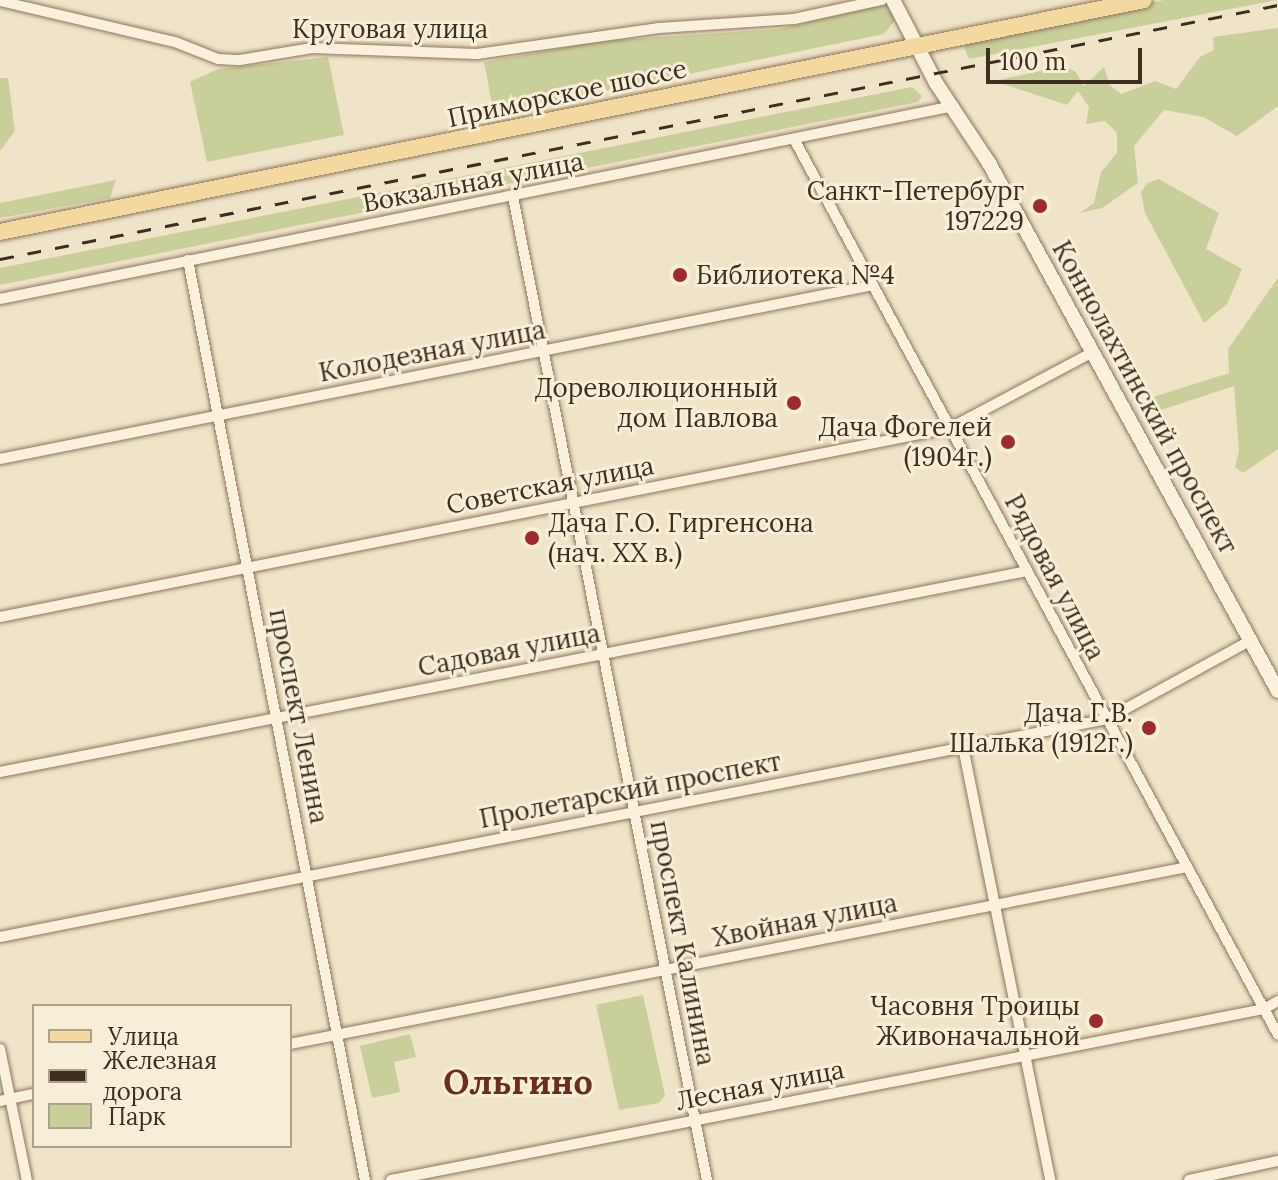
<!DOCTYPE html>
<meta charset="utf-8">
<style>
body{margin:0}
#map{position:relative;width:1278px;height:1180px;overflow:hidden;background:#f0e4c8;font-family:Lora,serif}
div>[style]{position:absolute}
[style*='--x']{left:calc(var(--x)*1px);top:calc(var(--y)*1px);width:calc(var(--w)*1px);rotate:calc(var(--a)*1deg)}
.green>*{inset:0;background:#c9cf9b}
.roads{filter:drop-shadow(0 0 2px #8d765c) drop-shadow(0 0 2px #8d765c)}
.minor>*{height:10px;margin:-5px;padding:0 5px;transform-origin:5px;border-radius:5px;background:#faf1dc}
.secondary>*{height:14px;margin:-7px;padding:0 7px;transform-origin:7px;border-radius:7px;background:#faf1dc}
.primary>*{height:16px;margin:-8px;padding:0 8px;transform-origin:8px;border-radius:8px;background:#f3d9a0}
.rail>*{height:3px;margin-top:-1.5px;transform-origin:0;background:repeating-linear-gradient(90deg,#3d2e20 0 14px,transparent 0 28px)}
.dots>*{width:22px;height:22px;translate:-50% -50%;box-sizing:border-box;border:4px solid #f7eed8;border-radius:50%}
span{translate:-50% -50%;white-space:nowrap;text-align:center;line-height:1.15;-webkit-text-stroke:6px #f7eed8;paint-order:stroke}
.street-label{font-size:26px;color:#3d2e20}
.poi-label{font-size:26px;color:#3d2e20}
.right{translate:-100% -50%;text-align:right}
.left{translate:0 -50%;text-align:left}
.district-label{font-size:34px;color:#6b2e1e;font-weight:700}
.legend{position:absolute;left:32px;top:1004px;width:260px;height:144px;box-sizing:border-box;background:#f7eed8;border:2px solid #ada18e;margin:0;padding:10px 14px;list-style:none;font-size:24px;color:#3d2e20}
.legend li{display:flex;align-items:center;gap:16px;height:40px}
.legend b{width:40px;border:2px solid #ada18e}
.scale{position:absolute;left:986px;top:48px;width:156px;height:36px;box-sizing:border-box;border:4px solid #3d2e20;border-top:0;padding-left:10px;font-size:24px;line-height:28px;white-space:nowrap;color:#3d2e20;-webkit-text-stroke:6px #f7eed8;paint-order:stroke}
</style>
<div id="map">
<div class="green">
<div style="clip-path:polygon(1164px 0,1277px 0,969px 59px,964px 47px,970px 40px)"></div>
<div style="clip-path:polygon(886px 4px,897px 18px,884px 34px,494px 114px,484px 62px,601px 41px,779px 29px)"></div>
<div style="clip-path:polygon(1278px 28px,1278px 106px,1237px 136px,1203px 117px,1164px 110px,1134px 146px,1138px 183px,1102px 208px,1080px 213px,1094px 203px,1101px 172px,1117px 153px,1117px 133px,1105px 121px,1086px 124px,1089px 107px,1078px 91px,1067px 105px,994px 81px,1063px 66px,1076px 72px,1084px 86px,1104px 67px,1110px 85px,1121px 94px,1155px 81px,1176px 89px,1200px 57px,1214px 50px,1213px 37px)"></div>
<div style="clip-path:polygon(328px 57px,344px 135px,207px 162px,190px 82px,218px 69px)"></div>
<div style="clip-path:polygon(0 78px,8px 78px,15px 131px,0 151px)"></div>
<div style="clip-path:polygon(912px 87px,922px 96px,918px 102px,0 285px,0 268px)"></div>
<div style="clip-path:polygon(1159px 179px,1219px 213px,1206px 249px,1242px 269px,1227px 304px,1204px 323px,1145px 213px,1141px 192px,1147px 183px)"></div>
<div style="clip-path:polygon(116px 180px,110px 198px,0 218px,0 203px)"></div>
<div style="clip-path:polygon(1278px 278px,1278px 449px,1243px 473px,1235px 467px,1239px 451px,1234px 386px,1149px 414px,1147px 399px,1229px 373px,1228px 349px)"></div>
<div style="clip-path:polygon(643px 995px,665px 1095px,659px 1103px,619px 1110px,596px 1005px)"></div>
<div style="clip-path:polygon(410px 1034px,416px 1057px,394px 1062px,400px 1092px,372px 1098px,360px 1046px)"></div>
</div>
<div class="roads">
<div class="minor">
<div style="--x:0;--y:1;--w:180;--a:13.2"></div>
<div style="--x:175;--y:42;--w:46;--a:21.6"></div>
<div style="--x:218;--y:59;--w:22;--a:3"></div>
<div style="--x:240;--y:60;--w:73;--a:-9.5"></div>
<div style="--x:312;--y:48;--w:165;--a:2.1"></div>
<div style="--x:477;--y:54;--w:184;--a:-8.1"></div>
<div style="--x:659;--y:28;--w:135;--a:-3.8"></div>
<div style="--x:794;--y:19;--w:90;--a:-12.2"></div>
<div style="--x:794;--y:139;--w:1018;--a:61.62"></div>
<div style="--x:513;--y:197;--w:1002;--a:78.84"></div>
<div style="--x:188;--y:260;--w:937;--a:79.11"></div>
<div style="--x:0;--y:299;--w:973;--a:-11.44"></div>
<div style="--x:0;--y:459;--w:890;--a:-11.27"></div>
<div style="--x:0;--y:617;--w:969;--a:-11.25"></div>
<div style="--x:950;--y:428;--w:162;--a:-28"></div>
<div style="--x:963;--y:747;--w:442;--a:78.6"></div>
<div style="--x:0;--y:772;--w:1046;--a:-11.07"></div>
<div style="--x:0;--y:937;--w:1128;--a:-11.14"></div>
<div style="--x:1107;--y:719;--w:164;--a:-28.7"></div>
<div style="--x:290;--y:1044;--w:914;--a:-11.16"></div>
<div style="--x:0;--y:1049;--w:134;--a:78.4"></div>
<div style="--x:0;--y:1101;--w:35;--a:-12"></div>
<div style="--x:391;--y:1180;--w:890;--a:-11.08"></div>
<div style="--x:1264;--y:1009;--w:16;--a:-30"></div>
<div style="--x:1189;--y:1180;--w:91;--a:-12.1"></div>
</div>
<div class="secondary">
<div style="--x:893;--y:0;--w:93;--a:62.6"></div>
<div style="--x:936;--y:83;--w:96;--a:56.5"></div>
<div style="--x:989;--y:163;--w:602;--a:61.31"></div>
</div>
<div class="primary">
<div style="--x:0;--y:232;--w:1167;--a:-11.46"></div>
</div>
</div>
<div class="rail">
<div style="--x:0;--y:259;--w:1303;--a:-11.24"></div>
</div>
<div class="dots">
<div style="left:1040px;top:206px;background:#9e2a2b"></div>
<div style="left:680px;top:275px;background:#9e2a2b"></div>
<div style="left:794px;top:403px;background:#9e2a2b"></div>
<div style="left:1008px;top:442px;background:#9e2a2b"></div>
<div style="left:532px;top:538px;background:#9e2a2b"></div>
<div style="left:1149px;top:728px;background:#9e2a2b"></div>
<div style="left:1096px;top:1021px;background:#9e2a2b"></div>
</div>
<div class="street-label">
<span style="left:390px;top:29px">Круговая улица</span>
<span style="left:567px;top:93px;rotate:-12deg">Приморское шоссе</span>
<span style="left:473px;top:182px;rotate:-11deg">Вокзальная улица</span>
<span style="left:432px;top:351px;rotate:-11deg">Колодезная улица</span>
<span style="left:1145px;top:397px;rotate:61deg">Коннолахтинский проспект</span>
<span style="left:550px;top:485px;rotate:-11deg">Советская улица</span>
<span style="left:1055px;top:577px;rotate:62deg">Рядовая улица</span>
<span style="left:509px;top:650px;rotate:-11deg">Садовая улица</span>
<span style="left:299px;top:716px;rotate:79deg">проспект Ленина</span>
<span style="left:630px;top:790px;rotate:-11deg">Пролетарский проспект</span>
<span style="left:805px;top:920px;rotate:-11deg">Хвойная улица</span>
<span style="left:683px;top:943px;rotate:79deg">проспект Калинина</span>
<span style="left:760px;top:1085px;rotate:-11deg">Лесная улица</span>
</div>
<div class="poi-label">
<span class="right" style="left:1024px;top:206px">Санкт-Петербург<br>197229</span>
<span class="left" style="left:696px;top:275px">Библиотека №4</span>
<span class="right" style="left:778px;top:403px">Дореволюционный<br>дом Павлова</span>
<span class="right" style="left:992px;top:442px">Дача Фогелей<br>(1904г.)</span>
<span class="left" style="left:548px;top:538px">Дача Г.О. Гиргенсона<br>(нач. XX в.)</span>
<span class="right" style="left:1133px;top:728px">Дача Г.В.<br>Шалька (1912г.)</span>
<span class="right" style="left:1080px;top:1021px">Часовня Троицы<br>Живоначальной</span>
</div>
<div class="district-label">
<span style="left:518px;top:1082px">Ольгино</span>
</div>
<ul class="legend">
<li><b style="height:10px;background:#f3d9a0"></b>Улица</li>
<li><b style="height:10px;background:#3d2e20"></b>Железная дорога</li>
<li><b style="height:22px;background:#c9cf9b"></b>Парк</li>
</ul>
<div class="scale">100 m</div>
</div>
